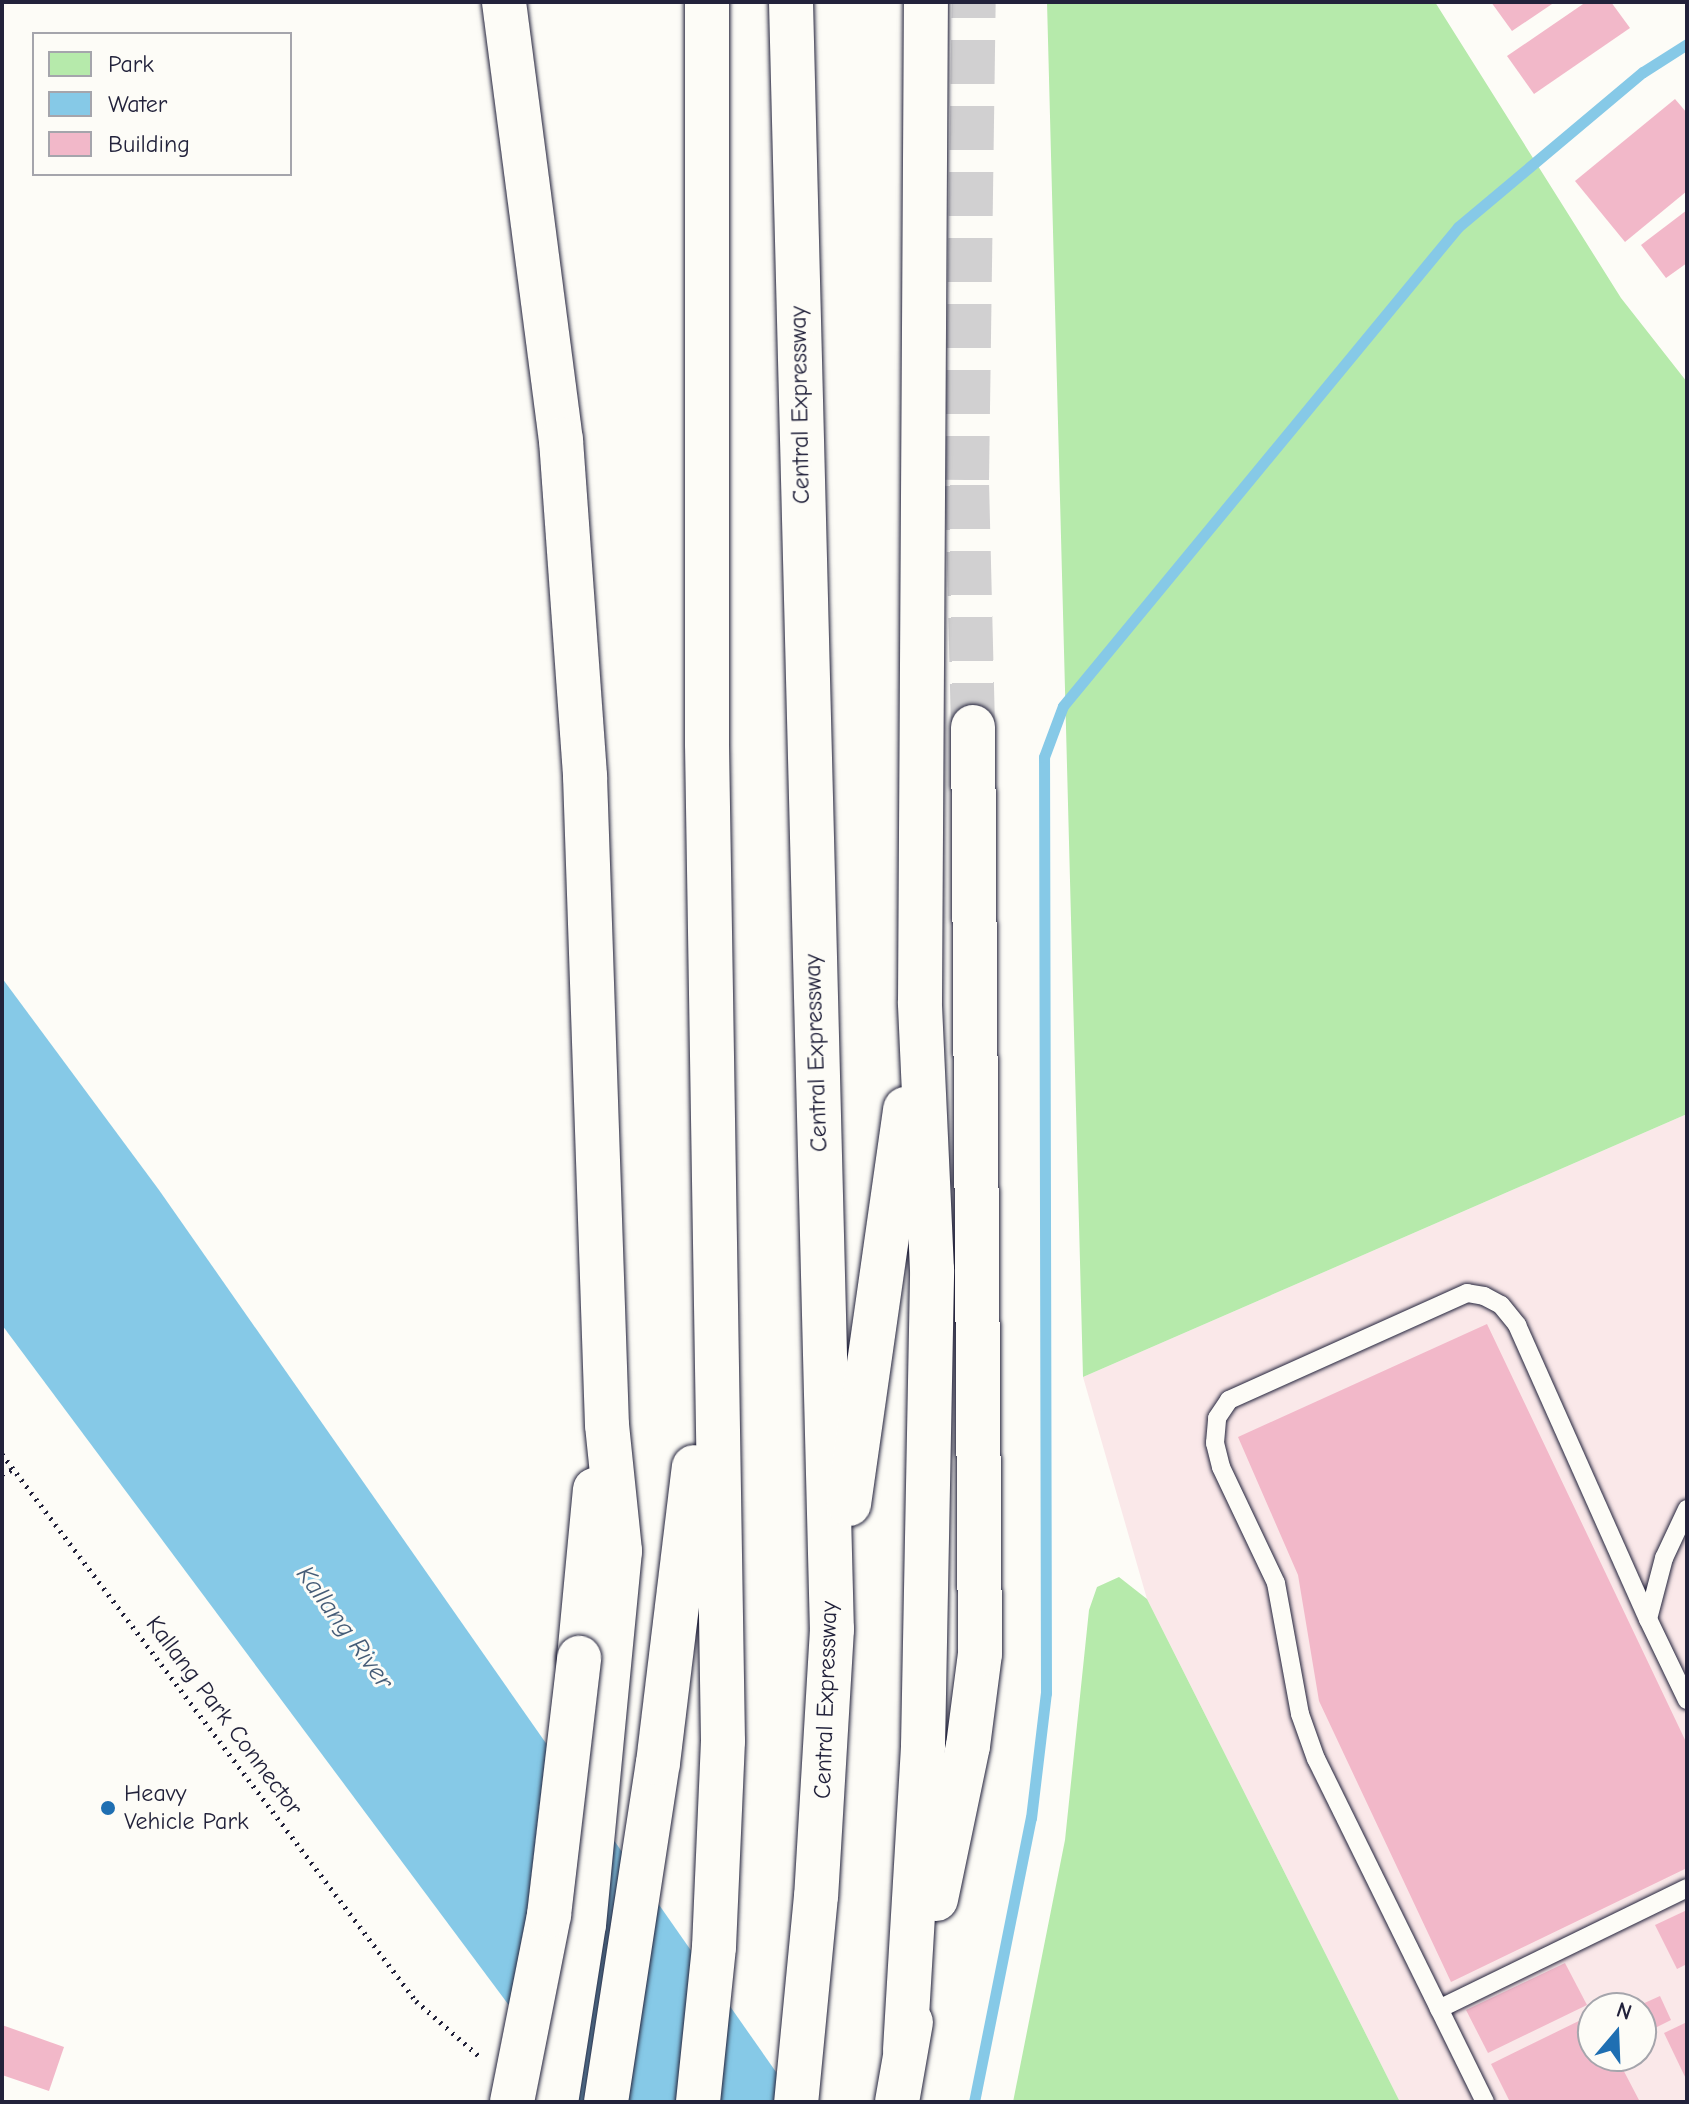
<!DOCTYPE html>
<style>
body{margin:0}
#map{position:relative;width:1689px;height:2104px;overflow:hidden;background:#fdfcf7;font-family:"Comic Neue",sans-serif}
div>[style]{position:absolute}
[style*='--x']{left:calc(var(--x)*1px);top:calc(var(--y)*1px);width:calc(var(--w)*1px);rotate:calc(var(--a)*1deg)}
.built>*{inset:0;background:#fae8e9}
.green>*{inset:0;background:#b6eaab}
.water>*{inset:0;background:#86c9e7}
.stream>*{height:11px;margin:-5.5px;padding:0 5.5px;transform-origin:5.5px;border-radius:5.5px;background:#86c9e7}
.building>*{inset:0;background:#f2b8c9}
.highway-tunnel>*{height:44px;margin-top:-22px;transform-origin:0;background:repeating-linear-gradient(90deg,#d1d0d1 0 44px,transparent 0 66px)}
.path>*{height:5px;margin-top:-2.5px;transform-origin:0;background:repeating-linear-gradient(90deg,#22223b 0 2px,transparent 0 8px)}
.roads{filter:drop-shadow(0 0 2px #22223b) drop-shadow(0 0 2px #22223b)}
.lane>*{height:18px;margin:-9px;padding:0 9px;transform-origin:9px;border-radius:9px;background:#fdfcf7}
.highway>*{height:44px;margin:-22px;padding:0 22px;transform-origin:22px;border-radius:22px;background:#fdfcf7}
.bridges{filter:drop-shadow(0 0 2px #22223b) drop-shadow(0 0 2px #22223b)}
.highway-bridge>*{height:44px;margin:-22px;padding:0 22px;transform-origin:22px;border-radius:22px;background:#fdfcf7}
.dots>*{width:22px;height:22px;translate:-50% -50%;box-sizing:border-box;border:4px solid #fdfcf7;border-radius:50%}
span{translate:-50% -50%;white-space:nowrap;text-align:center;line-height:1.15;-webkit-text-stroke:6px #fdfcf7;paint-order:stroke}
.street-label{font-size:24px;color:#22223b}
.poi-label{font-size:24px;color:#22223b}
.left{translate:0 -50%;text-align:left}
.water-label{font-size:26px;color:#455c77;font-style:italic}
.frame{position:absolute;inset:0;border:4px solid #22223b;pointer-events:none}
.legend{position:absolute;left:32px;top:32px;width:260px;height:144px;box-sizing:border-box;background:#fdfcf7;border:2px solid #a5a5ac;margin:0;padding:10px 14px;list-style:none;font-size:24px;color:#22223b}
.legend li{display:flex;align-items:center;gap:16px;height:40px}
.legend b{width:40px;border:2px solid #a5a5ac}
.north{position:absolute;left:1577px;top:1992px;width:80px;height:80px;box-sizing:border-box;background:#fdfcf7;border:2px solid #a5a5ac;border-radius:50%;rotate:19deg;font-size:22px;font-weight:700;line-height:32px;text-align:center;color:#22223b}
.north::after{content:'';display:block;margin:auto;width:28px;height:36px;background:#1f6fb2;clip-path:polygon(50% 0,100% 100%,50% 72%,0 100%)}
</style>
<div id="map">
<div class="built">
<div style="clip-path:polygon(evenodd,1687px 1114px,1687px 2102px,1400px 2102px,1147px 1599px,1083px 1377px,1687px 1114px,1593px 2008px,1641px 2008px,1641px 2056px,1593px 2056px,1593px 2008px)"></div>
</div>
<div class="green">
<div style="clip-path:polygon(1047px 2px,1435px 2px,1621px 298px,1687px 382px,1687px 1114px,1083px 1377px)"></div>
<div style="clip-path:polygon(1119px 1577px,1147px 1599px,1400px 2102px,1013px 2102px,1065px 1840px,1089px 1610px,1097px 1587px)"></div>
</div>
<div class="water">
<div style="clip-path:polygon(2px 978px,159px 1190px,797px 2102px,581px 2102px,2px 1325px)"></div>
</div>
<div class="stream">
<div style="--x:974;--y:2102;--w:290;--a:-78.7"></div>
<div style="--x:1031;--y:1818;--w:126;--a:-83.2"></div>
<div style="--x:1046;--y:1693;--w:936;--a:-90.12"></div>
<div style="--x:1044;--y:757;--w:54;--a:-69.6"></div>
<div style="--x:1063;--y:706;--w:621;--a:-50.49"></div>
<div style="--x:1458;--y:227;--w:241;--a:-40"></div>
<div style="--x:1643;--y:72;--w:52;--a:-32.5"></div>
</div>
<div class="building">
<div style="clip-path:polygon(1491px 2px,1555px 2px,1512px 31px)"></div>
<div style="clip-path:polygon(1586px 2px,1611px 2px,1630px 28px,1534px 94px,1507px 56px)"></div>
<div style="clip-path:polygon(1675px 99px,1687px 113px,1687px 191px,1625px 242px,1575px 181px)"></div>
<div style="clip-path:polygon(1687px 210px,1687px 263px,1666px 278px,1641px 245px)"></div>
<div style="clip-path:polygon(1487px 1324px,1687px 1744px,1687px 1868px,1451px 1982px,1319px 1701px,1298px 1575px,1238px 1437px)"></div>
<div style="clip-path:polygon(1687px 1910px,1687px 1964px,1677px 1969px,1655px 1925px)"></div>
<div style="clip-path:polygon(1565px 1963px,1587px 2005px,1488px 2053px,1466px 2010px)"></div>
<div style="clip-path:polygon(1660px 1996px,1671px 2020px,1651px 2030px,1640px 2005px)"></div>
<div style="clip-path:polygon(1593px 2014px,1593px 2056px,1616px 2056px,1640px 2102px,1510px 2102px,1491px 2064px)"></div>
<div style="clip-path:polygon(1687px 2022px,1687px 2081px,1664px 2033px)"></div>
<div style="clip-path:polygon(2px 2025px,64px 2047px,49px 2091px,2px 2075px)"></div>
</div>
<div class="highway-tunnel">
<div style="--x:973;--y:727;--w:247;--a:-91.4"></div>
<div style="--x:967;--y:480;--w:478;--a:-89.2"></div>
</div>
<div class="path">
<div style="--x:2;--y:1454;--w:686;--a:52.88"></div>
<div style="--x:416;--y:2001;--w:85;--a:41.2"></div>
<div style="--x:2;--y:1474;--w:12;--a:-24"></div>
</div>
<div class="roads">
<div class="lane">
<div style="--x:1687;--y:1509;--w:54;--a:115.1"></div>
<div style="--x:1664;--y:1558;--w:63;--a:104.7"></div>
<div style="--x:1648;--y:1619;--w:90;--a:64.3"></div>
<div style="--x:1439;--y:2009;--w:276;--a:-26"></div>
<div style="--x:1485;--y:2102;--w:382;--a:-116.2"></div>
<div style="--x:1316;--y:1759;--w:48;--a:-109.6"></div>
<div style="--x:1300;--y:1714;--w:133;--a:-100.4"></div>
<div style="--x:1276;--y:1583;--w:128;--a:-115.4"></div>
<div style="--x:1221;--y:1467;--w:25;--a:-104"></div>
<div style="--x:1215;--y:1443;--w:25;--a:-85"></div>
<div style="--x:1217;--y:1418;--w:22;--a:-56"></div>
<div style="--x:1229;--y:1400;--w:261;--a:-24.2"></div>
<div style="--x:1467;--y:1293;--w:17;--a:10"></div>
<div style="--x:1484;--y:1296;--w:19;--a:28"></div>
<div style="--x:1501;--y:1305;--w:26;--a:51"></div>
<div style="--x:1517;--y:1325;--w:322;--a:66"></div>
</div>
<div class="highway">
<div style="--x:504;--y:2;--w:442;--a:82.6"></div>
<div style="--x:561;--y:440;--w:337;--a:85.9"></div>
<div style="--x:585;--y:776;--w:649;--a:88.06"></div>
<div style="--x:607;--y:1425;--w:127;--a:84.1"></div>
<div style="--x:620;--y:1551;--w:375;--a:95.5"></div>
<div style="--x:584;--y:1924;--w:180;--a:98.9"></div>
<div style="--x:791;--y:2;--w:1628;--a:88.56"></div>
<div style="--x:832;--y:1629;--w:267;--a:93.4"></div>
<div style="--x:816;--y:1896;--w:207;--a:95.5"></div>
<div style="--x:849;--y:1504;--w:399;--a:-81.9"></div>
<div style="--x:579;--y:1658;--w:169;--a:-84.6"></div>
<div style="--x:936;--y:1899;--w:156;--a:-78.2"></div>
<div style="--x:968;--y:1746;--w:93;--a:-82.6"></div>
<div style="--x:980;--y:1654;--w:927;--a:-90.43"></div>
<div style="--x:905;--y:2050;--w:305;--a:-86.6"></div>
<div style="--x:923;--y:1746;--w:476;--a:-88.9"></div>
<div style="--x:932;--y:1270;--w:268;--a:-92.6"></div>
<div style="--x:920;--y:1002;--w:1000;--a:-89.66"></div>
<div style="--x:606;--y:2102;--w:343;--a:-81.3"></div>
<div style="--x:658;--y:1763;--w:298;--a:-83.1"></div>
<div style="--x:698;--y:2102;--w:156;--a:-84.1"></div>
<div style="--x:714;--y:1947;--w:206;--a:-87.5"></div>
<div style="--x:723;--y:1741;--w:998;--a:-90.92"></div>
<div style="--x:707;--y:743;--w:741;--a:-90"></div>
<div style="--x:897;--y:2102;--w:81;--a:-80.1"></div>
</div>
</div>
<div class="bridges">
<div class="highway-bridge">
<div style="--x:512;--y:2102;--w:191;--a:-78.8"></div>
<div style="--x:549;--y:1915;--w:259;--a:-83.3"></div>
</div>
</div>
<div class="dots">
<div style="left:108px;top:1808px;background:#1f6fb2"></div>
</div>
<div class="street-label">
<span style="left:800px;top:405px;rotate:-91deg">Central Expressway</span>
<span style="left:816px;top:1053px;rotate:-92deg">Central Expressway</span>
<span style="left:826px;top:1700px;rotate:-88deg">Central Expressway</span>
<span style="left:224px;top:1716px;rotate:53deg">Kallang Park Connector</span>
</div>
<div class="poi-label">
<span class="left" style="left:124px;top:1808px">Heavy<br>Vehicle Park</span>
</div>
<div class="water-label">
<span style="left:344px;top:1628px;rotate:54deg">Kallang River</span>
</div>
<div class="frame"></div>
<ul class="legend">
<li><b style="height:22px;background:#b6eaab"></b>Park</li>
<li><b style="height:22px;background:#86c9e7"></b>Water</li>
<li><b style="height:22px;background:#f2b8c9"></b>Building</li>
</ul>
<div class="north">N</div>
</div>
